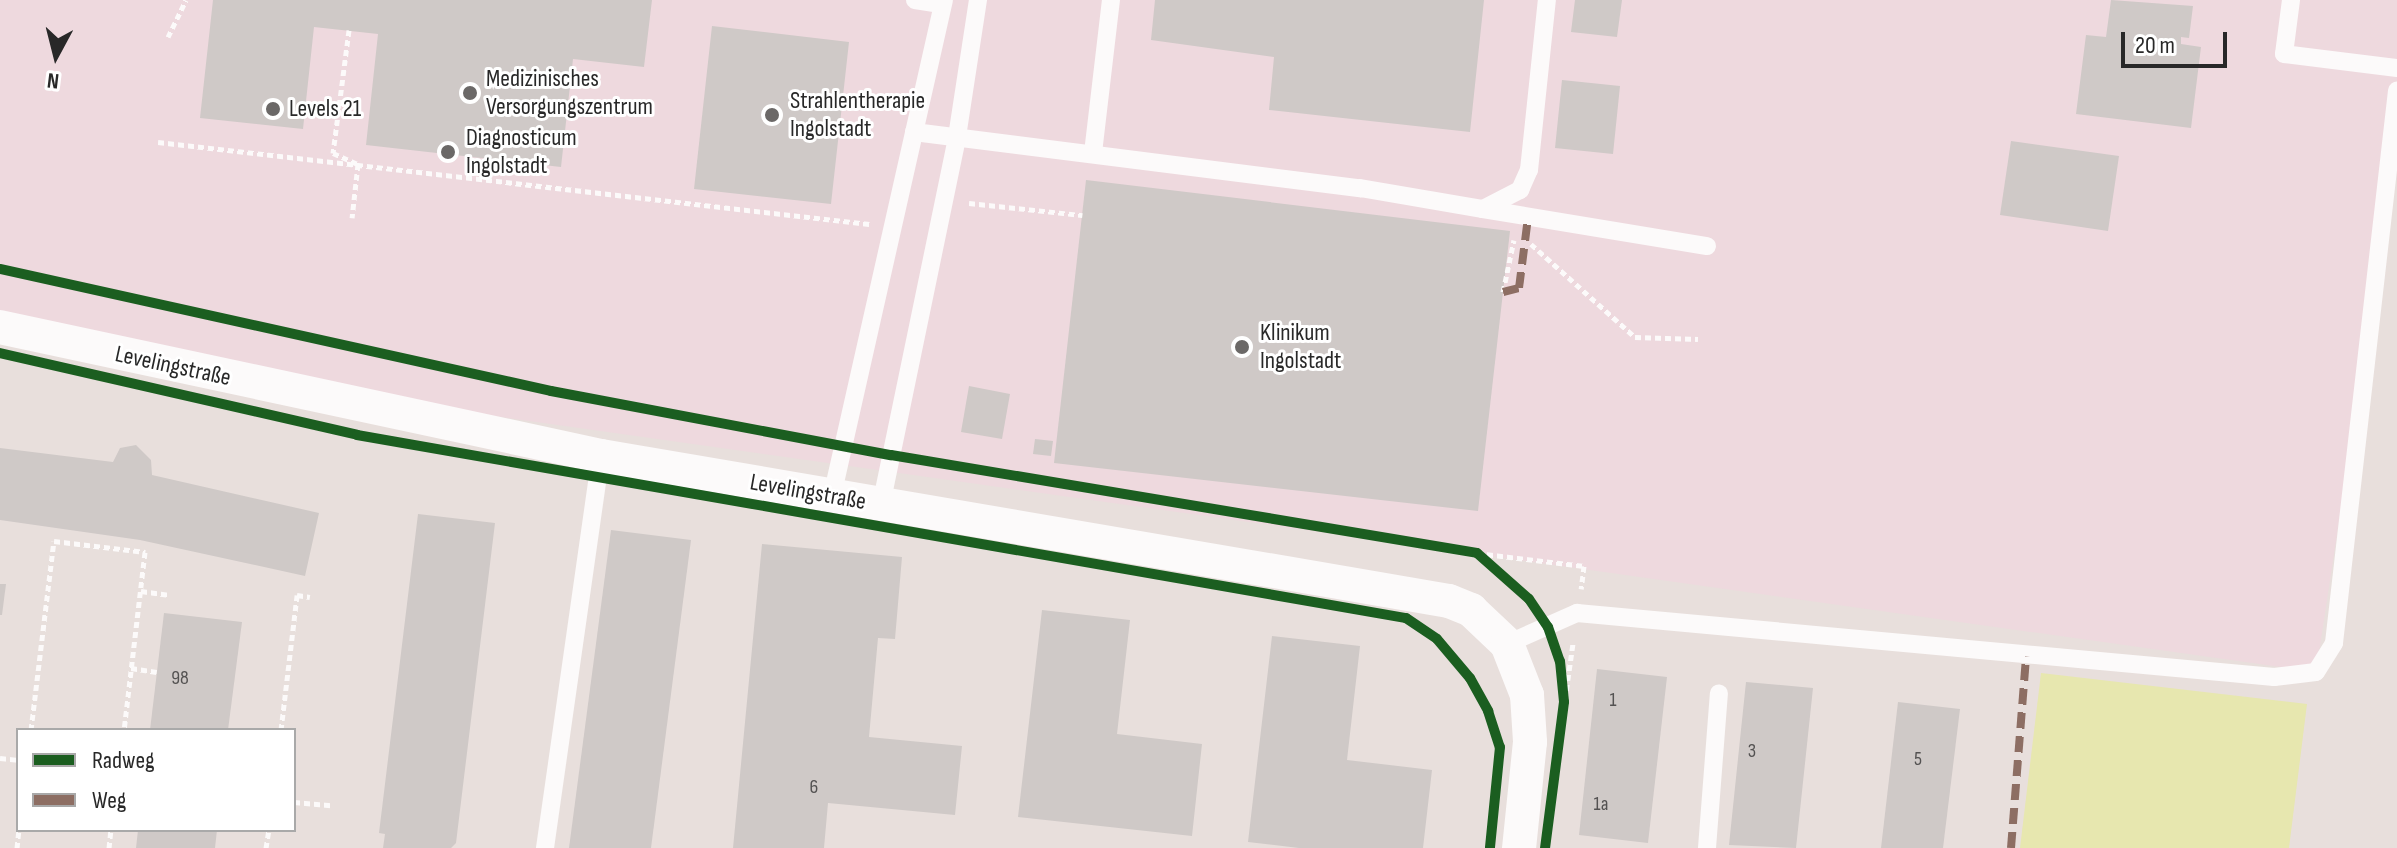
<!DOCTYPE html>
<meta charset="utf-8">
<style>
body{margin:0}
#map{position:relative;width:2397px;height:848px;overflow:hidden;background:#e8dfdc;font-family:"Sofia Sans Condensed",sans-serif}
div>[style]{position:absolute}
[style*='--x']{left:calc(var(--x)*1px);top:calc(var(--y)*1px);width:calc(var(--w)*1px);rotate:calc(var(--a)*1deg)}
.medical>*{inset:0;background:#eed9de}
.pitch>*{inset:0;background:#e7e7af}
.building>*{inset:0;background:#cfc9c7}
.path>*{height:5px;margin-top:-2.5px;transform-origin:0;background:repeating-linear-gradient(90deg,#fcfafa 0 6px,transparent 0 10px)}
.lane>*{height:18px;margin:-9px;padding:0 9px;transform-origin:9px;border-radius:9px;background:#fcfafa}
.street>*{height:34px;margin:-17px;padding:0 17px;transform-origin:17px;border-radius:17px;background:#fcfafa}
.quiet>*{height:8px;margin-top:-4px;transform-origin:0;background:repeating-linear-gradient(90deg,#8d6e63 0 16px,transparent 0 24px)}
.cycleway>*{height:10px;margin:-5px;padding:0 5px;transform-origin:5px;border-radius:5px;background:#1b5e20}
.dots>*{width:22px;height:22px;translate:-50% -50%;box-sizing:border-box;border:4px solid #fff;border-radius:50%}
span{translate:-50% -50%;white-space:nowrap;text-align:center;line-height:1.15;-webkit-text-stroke:6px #fff;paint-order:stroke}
.number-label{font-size:20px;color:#545252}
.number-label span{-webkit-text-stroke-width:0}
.poi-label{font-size:24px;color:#282828}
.left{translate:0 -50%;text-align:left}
.street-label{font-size:24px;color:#282828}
.legend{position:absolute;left:16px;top:728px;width:280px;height:104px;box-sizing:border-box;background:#fff;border:2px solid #a9a9a9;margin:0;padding:10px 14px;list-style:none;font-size:24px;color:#282828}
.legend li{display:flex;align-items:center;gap:16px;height:40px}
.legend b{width:40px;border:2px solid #a9a9a9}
.north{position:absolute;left:16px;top:16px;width:80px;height:80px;-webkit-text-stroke:6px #fff;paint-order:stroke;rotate:187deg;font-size:22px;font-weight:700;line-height:32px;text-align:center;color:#282828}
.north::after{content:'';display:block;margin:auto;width:28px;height:36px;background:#282828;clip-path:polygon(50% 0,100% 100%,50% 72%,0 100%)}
.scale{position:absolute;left:2121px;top:32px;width:106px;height:36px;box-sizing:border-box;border:4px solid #282828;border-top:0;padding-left:10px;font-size:24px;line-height:28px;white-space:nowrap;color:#282828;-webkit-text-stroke:6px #fff;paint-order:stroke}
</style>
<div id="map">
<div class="medical">
<div style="clip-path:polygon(0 0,2397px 0,2397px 140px,2316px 672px,237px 380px,0 314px)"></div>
</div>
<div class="pitch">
<div style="clip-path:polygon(2041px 673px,2307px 704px,2289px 848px,2020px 848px)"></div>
</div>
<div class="building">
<div style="clip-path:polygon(213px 0,652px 0,644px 67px,573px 59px,561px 167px,366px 145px,378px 34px,314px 27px,303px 129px,200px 118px)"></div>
<div style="clip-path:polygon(1155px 0,1484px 0,1470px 132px,1269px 110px,1274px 57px,1151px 40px)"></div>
<div style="clip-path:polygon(1575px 0,1622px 0,1617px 37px,1571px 32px)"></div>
<div style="clip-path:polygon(2111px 0,2193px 6px,2189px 38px,2181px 37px,2181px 44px,2201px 47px,2191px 128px,2076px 114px,2086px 35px,2106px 37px)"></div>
<div style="clip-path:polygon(712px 26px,849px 42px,831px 204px,694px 189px)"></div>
<div style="clip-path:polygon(1562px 80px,1620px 86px,1613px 154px,1555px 148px)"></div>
<div style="clip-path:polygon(2011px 141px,2119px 156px,2108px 231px,2000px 215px)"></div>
<div style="clip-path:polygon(1086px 180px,1510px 231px,1478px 511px,1054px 463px)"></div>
<div style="clip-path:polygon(969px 386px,1010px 394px,1002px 439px,961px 432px)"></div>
<div style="clip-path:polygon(1035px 439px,1053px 441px,1051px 456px,1033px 454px)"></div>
<div style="clip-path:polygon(136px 445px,151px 460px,152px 475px,319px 513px,305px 576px,140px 540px,0 520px,0 448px,113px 462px,120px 448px)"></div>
<div style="clip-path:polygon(418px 514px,495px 523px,456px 843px,451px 848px,383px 848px,385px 834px,379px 833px)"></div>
<div style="clip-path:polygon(611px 530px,691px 540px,651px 848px,569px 848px)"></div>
<div style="clip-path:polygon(762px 544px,902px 557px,895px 639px,878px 638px,869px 737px,962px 746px,955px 815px,828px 803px,824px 848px,733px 848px)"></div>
<div style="clip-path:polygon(0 584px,6px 584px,2px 615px,0 615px)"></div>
<div style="clip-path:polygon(1042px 610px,1130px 620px,1117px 734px,1202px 744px,1192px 836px,1018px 817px)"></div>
<div style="clip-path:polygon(164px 613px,242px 622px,228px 730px,150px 730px)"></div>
<div style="clip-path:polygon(1272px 636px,1360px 646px,1347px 760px,1432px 770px,1423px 848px,1299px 848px,1248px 842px)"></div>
<div style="clip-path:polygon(1597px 669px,1667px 677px,1648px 843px,1579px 835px)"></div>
<div style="clip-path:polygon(1746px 682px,1813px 688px,1796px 848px,1729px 845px)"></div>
<div style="clip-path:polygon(1898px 702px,1960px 709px,1943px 848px,1881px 848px)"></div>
<div style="clip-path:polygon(138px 830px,217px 830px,215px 848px,136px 848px)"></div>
</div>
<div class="path">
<div style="--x:349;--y:30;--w:124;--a:97.4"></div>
<div style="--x:333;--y:153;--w:27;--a:24"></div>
<div style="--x:358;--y:164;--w:54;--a:96.3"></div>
<div style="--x:168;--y:37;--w:41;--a:-64.1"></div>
<div style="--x:158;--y:142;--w:716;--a:6.58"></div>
<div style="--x:969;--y:203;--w:114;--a:6.1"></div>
<div style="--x:1531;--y:244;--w:140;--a:41.8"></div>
<div style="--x:1635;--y:337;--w:63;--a:1.8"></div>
<div style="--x:1503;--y:292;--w:53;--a:-78.1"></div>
<div style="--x:1477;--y:553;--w:108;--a:6.9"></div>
<div style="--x:1584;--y:566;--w:23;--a:97"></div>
<div style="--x:141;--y:591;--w:29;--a:8"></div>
<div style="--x:131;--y:668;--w:26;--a:9"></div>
<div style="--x:1565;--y:700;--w:58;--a:-82"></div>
<div style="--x:31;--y:730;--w:190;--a:-83.1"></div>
<div style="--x:54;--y:541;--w:92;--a:6.9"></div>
<div style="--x:145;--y:552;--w:179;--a:96.7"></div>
<div style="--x:281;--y:730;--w:136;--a:-83.2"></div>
<div style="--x:297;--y:595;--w:13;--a:9"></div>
<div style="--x:0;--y:758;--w:18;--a:6"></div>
<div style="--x:294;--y:802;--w:37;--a:5"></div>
<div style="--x:17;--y:848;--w:18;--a:-84"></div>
<div style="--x:109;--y:848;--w:18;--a:-84"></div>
<div style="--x:266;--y:848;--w:18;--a:-81"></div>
</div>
<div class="lane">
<div style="--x:915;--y:0;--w:26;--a:9"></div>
<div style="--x:2291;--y:0;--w:54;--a:97.4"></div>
<div style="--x:2284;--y:54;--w:114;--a:7.1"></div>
<div style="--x:914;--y:132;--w:450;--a:7.2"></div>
<div style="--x:1360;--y:188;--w:125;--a:9.7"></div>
<div style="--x:1483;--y:209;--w:42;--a:-27.2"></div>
<div style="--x:1520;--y:190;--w:22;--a:-66"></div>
<div style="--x:1529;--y:170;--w:171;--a:-84"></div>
<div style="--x:1093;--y:153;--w:154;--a:-83.3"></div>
<div style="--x:1483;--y:209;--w:227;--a:9.4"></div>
<div style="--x:832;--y:496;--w:508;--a:-77.28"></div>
<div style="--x:881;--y:505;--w:376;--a:-78.3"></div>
<div style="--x:957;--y:137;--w:139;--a:-81.3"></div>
<div style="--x:1507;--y:644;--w:77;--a:-23.9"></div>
<div style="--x:1577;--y:613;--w:700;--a:5.25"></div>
<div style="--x:2274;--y:677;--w:42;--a:-6.8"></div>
<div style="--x:2316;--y:672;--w:34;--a:-58"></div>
<div style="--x:2334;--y:643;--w:556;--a:-83.49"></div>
<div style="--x:545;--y:848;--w:396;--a:-81.9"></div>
<div style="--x:1707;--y:848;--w:155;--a:-85.6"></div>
</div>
<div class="street">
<div style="--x:0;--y:327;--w:615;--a:12.11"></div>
<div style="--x:601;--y:456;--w:860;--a:9.7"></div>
<div style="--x:1449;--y:601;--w:24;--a:22"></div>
<div style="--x:1471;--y:610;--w:50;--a:43.4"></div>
<div style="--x:1507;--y:644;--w:55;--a:68.6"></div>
<div style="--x:1527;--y:695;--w:47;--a:86.3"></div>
<div style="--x:1530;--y:742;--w:107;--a:95.9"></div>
</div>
<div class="quiet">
<div style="--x:1503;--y:292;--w:16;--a:-14"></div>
<div style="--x:1519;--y:288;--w:71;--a:-82.7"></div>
<div style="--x:2011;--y:848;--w:192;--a:-85.5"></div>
</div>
<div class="cycleway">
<div style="--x:0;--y:269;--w:564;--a:12.48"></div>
<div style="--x:551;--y:391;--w:346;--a:10.7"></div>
<div style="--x:891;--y:455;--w:594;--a:9.49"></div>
<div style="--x:1477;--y:553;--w:69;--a:41.5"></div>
<div style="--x:1529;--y:599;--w:34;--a:56"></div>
<div style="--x:1548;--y:627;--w:36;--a:71"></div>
<div style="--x:1560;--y:661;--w:41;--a:84.4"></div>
<div style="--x:1564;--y:702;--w:147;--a:97.4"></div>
<div style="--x:0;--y:353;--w:366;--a:12.9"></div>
<div style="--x:357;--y:435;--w:1065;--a:9.9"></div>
<div style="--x:1406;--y:618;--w:37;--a:34"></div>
<div style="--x:1437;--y:639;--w:51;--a:49.8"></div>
<div style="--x:1470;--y:678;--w:38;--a:61"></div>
<div style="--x:1488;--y:711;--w:38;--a:72"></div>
<div style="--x:1500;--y:747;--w:101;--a:95.7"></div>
</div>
<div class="dots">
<div style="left:470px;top:93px;background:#6b6867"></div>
<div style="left:273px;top:109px;background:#6b6867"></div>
<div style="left:772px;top:115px;background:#6b6867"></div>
<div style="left:448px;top:152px;background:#6b6867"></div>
<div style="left:1242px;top:347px;background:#6b6867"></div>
</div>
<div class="number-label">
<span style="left:180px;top:678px">98</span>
<span style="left:1613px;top:700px">1</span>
<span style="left:1752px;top:751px">3</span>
<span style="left:1918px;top:759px">5</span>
<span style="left:814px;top:787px">6</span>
<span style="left:1601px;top:804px">1a</span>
</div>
<div class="poi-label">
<span class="left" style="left:486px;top:93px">Medizinisches<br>Versorgungszentrum</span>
<span class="left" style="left:790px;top:115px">Strahlentherapie<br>Ingolstadt</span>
<span class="left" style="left:289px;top:109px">Levels 21</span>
<span class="left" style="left:466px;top:152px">Diagnosticum<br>Ingolstadt</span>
<span class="left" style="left:1260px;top:347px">Klinikum<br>Ingolstadt</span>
</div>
<div class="street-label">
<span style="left:173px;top:366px;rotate:12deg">Levelingstraße</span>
<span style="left:808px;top:492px;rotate:10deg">Levelingstraße</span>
</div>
<ul class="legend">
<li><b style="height:10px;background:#1b5e20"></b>Radweg</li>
<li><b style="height:10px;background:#8d6e63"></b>Weg</li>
</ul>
<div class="north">N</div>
<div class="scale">20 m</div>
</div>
